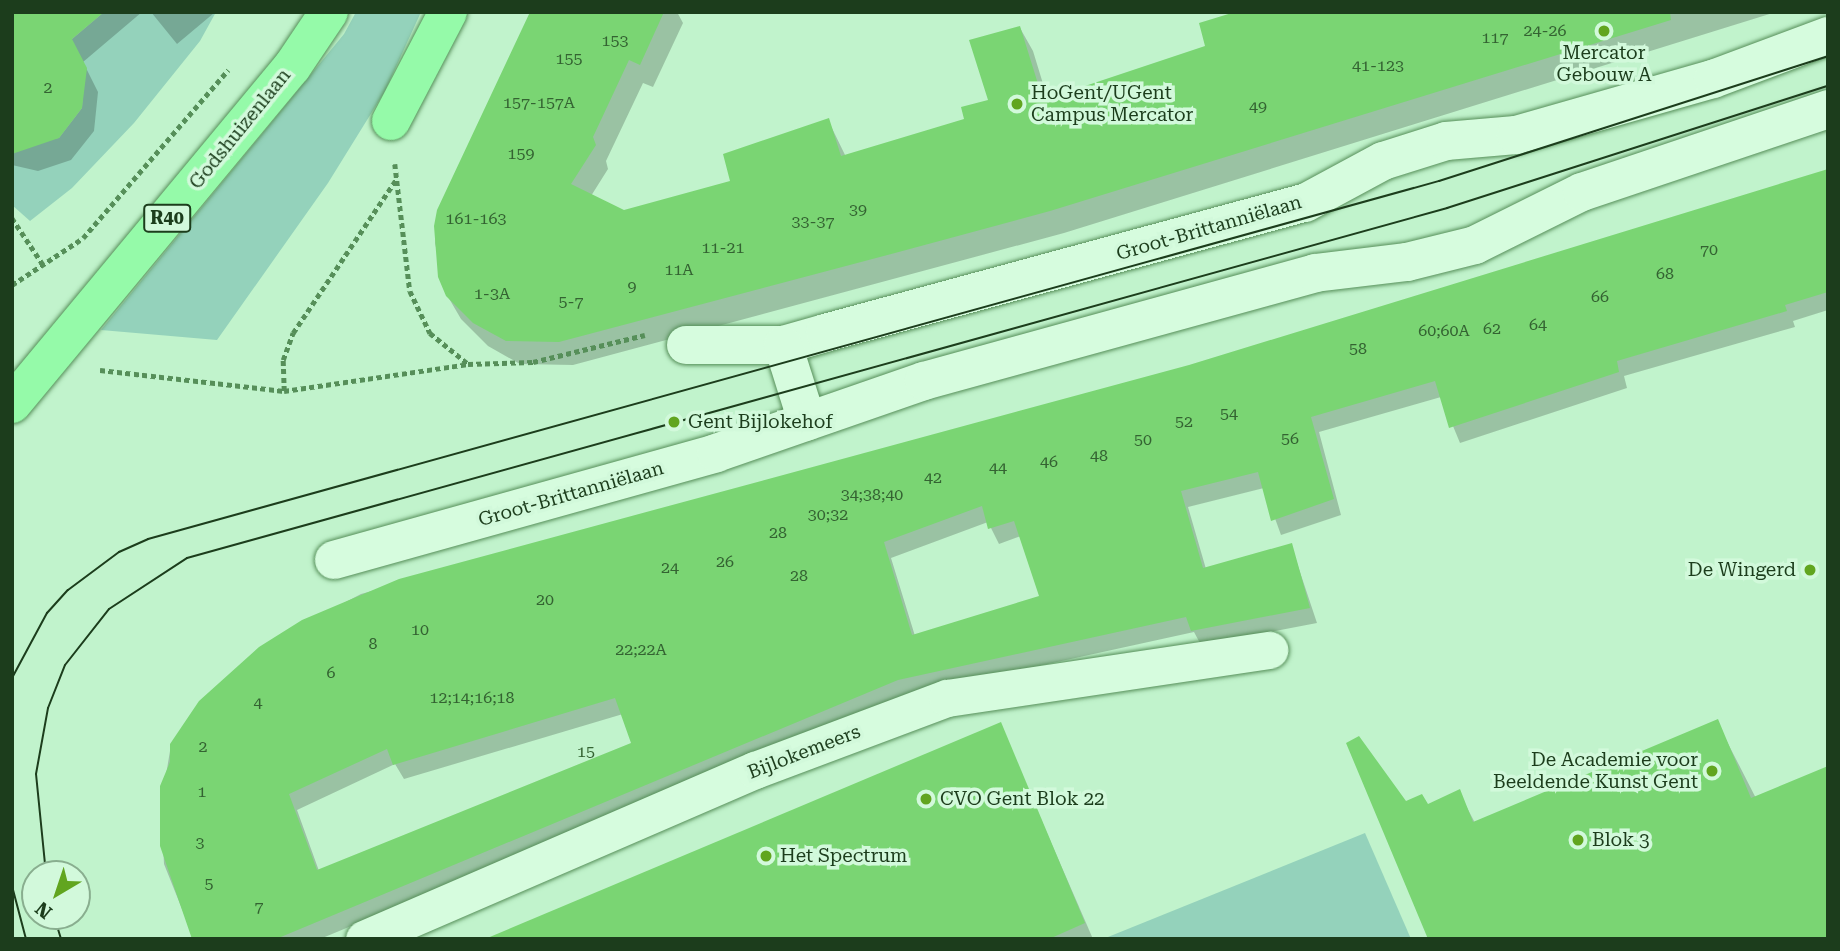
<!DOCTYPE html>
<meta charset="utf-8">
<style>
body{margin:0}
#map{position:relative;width:1840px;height:951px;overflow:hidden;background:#c1f3cc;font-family:"Roboto Serif",serif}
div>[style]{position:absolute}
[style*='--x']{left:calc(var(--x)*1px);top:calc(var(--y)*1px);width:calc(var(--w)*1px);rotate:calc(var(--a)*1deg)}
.green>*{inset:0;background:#94d2bb}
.shadow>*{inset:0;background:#0003}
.building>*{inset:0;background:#7ad573}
.path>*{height:4.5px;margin-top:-2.25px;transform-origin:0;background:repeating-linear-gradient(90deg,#568f59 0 5px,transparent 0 8.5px)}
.roads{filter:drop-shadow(0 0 2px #568f59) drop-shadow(0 0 2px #568f59)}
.street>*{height:37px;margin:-18.5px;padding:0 18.5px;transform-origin:18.5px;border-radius:18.5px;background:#d6fcde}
.secondary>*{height:38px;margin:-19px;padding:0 19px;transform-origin:19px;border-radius:19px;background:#d6fcde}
.primary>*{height:38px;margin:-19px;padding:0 19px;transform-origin:19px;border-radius:19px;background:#95faa9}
.tram>*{height:2px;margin:-1px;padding:0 1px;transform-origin:1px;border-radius:1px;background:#1c3d1c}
.dots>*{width:19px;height:19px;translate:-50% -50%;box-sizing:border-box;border:4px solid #d2f9db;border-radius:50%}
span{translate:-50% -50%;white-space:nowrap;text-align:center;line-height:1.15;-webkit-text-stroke:7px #d2f9db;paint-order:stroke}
.number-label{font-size:16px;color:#346332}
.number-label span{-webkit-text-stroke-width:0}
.shield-label span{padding:2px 5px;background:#d2f9db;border:2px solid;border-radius:5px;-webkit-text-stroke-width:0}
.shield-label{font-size:18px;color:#1c3d1c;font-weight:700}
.poi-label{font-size:19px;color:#1c3d1c}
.left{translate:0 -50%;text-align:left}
.right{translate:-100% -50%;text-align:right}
.street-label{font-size:19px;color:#1c3d1c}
.frame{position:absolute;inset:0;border:14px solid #1c3d1c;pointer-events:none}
.north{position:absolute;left:21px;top:860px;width:70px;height:70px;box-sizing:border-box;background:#d2f9db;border:2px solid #89ae8f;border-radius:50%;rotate:219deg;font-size:19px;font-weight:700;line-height:28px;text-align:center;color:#1c3d1c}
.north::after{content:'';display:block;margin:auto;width:24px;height:32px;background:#61a51f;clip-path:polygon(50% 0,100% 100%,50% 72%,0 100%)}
</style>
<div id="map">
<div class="green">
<div style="clip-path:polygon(104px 12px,216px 12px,200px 41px,134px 123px,72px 188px,30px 221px,12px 205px,12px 146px,59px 138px,82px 108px,85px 65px,71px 40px)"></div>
<div style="clip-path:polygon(356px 12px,421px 12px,385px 91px,328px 183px,217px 340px,101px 330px,344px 34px)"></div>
<div style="clip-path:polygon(1365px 833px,1411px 939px,1103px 939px)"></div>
</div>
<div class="shadow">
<div style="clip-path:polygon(12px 12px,142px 12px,83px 62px,98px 92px,94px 131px,71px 160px,38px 171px,12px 165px)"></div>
<div style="clip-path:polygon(151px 12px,214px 12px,214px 13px,177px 44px)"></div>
<div style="clip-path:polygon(532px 12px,677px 12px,683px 23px,653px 87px,643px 83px,606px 161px,608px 169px,591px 196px,624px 212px,732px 182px,828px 120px,846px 157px,967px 120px,990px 102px,1020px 28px,1033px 51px,1048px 100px,1208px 47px,1241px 12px,1776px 12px,1064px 233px,573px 365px,520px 364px,488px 346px,461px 319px,447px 295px,435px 243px,439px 211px)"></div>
<div style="clip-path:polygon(evenodd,1828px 170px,1828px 310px,1793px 321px,1795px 327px,1624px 376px,1627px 388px,1460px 443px,1441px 397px,1319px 432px,1341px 515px,1281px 535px,1264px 488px,1188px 507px,1206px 569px,1291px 545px,1317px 623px,1201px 645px,1194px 632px,907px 695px,320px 939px,194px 939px,164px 864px,161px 805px,171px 745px,271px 641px,361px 594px,1190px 366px,1828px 170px,988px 522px,999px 544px,1021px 536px,1041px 597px,915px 636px,891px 558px,988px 522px,1828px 170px,623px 714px,633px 744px,319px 871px,297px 810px,395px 764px,404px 779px,623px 714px)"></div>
<div style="clip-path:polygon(1717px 722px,1828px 939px,1406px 803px,1427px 806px,1459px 792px,1475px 823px)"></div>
<div style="clip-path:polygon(1000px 725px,1093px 939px,488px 939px)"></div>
</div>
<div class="building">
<div style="clip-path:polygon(12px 12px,104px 12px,72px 39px,87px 68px,82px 108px,59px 138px,12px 154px)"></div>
<div style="clip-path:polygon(530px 12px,664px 12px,640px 65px,629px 60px,593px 137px,596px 145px,571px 184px,624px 210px,730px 181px,723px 154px,829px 118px,841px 156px,964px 119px,961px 107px,988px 100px,969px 40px,1020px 26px,1043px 100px,1205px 46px,1199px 23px,1235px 12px,1670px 12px,1671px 20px,1050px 211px,895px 253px,559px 342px,506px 341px,473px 323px,446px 296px,438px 277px,434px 226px,437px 210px)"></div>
<div style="clip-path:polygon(evenodd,1828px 169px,1828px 292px,1785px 305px,1787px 311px,1617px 361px,1619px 372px,1449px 428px,1435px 381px,1311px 417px,1334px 499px,1271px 521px,1258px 472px,1181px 491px,1203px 568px,1292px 543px,1310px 608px,1191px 631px,1186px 617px,898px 680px,276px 939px,192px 939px,160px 846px,160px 786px,170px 762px,170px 744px,199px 701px,259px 647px,302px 620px,399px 579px,1189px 365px,1828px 169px,982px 506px,988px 529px,1014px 521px,1039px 596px,912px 635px,884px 542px,982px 506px,1828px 169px,615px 698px,631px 743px,317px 870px,289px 794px,387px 749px,393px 765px,615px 698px)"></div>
<div style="clip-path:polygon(1718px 719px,1751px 798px,1828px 766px,1828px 939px,1428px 939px,1346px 743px,1359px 736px,1406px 801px,1422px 794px,1428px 804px,1460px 789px,1473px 822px)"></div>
<div style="clip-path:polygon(1001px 722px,1085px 923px,1049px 939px,485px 939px)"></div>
</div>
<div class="path">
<div style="--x:395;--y:164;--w:128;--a:83.3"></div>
<div style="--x:410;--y:291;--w:47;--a:64.5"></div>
<div style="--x:430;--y:333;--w:48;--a:39"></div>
<div style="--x:12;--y:218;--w:58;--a:56.3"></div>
<div style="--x:12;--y:285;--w:85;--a:-33.5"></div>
<div style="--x:83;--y:238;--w:222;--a:-49.2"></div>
<div style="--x:100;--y:370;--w:185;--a:6.5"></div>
<div style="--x:284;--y:391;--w:186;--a:-8.3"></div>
<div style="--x:468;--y:364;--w:65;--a:-1.8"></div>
<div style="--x:533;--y:362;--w:115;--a:-13.6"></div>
<div style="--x:284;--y:391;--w:31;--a:-92"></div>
<div style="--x:283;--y:360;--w:29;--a:-70"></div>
<div style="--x:293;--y:333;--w:184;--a:-56.1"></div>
</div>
<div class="roads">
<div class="street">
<div style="--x:364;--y:939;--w:426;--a:-23.4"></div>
<div style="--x:755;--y:770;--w:205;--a:-20.6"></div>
<div style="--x:947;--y:698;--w:326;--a:-8.5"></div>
</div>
<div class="secondary">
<div style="--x:686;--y:345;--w:97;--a:0"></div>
<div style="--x:783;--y:345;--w:44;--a:-15.9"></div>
<div style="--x:825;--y:333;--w:497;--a:-15.2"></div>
<div style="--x:1305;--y:203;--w:89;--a:-28.3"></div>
<div style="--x:1383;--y:161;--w:66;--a:-17.6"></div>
<div style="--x:1446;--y:141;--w:70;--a:-4.9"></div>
<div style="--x:1516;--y:135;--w:205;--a:-15.9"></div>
<div style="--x:1713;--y:79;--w:123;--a:-20.5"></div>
<div style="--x:783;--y:345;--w:80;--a:72.5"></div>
<div style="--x:334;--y:560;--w:397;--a:-15.6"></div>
<div style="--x:716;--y:453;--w:220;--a:-19.1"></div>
<div style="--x:924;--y:381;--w:406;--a:-15.4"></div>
<div style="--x:1315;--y:273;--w:93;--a:-6.8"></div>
<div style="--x:1407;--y:262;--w:70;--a:-14"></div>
<div style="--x:1475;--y:245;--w:119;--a:-26.4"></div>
<div style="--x:1582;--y:192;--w:260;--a:-18.6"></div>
</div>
<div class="primary">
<div style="--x:391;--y:121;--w:123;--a:-62.4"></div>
<div style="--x:12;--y:404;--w:438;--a:-50.3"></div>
<div style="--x:292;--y:67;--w:66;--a:-56.1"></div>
</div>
</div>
<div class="tram">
<div style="--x:12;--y:678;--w:74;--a:-61.7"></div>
<div style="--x:47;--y:613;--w:31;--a:-48"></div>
<div style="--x:68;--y:590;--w:64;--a:-36.7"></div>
<div style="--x:119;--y:552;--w:32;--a:-24"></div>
<div style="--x:148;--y:539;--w:1340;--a:-15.5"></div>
<div style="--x:1439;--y:181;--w:409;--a:-17.8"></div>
<div style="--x:46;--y:874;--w:100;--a:-95.7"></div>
<div style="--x:36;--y:774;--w:67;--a:-79.7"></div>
<div style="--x:48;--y:708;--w:46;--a:-68.4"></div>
<div style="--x:65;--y:665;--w:71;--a:-51.8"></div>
<div style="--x:109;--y:609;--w:93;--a:-33.2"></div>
<div style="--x:187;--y:558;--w:1308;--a:-15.52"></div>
<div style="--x:1447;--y:208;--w:400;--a:-17.8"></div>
<div style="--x:12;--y:886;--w:55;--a:75.2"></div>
<div style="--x:54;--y:916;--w:24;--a:73"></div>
</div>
<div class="dots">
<div style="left:1604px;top:31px;background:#61a51f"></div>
<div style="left:1017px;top:104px;background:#61a51f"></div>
<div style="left:674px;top:422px;background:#61a51f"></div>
<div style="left:1810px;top:570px;background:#61a51f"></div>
<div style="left:1712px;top:771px;background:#61a51f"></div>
<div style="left:926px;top:799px;background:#61a51f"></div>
<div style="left:1578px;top:840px;background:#61a51f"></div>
<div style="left:766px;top:856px;background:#61a51f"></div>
</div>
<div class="number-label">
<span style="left:1545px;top:31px">24-26</span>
<span style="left:1495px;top:38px">117</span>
<span style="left:615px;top:41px">153</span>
<span style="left:569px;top:59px">155</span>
<span style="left:1378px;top:66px">41-123</span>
<span style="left:48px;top:88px">2</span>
<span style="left:539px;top:103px">157-157A</span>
<span style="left:1258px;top:107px">49</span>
<span style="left:521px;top:154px">159</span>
<span style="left:858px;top:210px">39</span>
<span style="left:476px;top:219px">161-163</span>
<span style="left:813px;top:222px">33-37</span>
<span style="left:723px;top:248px">11-21</span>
<span style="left:1709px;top:250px">70</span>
<span style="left:679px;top:270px">11A</span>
<span style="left:1665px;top:274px">68</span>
<span style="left:632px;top:287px">9</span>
<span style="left:492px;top:294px">1-3A</span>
<span style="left:1600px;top:297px">66</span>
<span style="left:571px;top:302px">5-7</span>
<span style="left:1538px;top:325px">64</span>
<span style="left:1492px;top:329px">62</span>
<span style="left:1444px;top:331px">60;60A</span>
<span style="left:1358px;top:349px">58</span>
<span style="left:1229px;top:414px">54</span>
<span style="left:1184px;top:422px">52</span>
<span style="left:1290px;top:439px">56</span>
<span style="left:1143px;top:440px">50</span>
<span style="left:1099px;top:456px">48</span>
<span style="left:1049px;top:462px">46</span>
<span style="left:998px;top:468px">44</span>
<span style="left:933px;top:478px">42</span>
<span style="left:872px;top:495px">34;38;40</span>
<span style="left:828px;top:515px">30;32</span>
<span style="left:778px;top:533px">28</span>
<span style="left:725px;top:562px">26</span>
<span style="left:670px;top:568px">24</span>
<span style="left:799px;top:576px">28</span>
<span style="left:545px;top:600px">20</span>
<span style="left:420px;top:630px">10</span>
<span style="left:373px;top:644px">8</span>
<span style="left:641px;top:650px">22;22A</span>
<span style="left:331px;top:673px">6</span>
<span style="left:472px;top:698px">12;14;16;18</span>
<span style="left:258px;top:703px">4</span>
<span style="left:203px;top:747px">2</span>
<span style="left:586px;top:752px">15</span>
<span style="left:202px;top:792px">1</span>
<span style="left:200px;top:843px">3</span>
<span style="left:209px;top:884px">5</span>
<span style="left:259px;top:907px">7</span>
</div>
<div class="shield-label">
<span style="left:167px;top:218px">R40</span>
</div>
<div class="poi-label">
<span style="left:1604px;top:64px">Mercator<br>Gebouw A</span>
<span class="left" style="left:1031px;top:104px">HoGent/UGent<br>Campus Mercator</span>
<span class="left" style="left:688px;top:422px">Gent Bijlokehof</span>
<span class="right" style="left:1796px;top:570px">De Wingerd</span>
<span class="right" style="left:1698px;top:771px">De Academie voor<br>Beeldende Kunst Gent</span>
<span class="left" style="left:940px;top:799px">CVO Gent Blok 22</span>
<span class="left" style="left:1592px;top:840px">Blok 3</span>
<span class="left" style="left:780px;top:856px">Het Spectrum</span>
</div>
<div class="street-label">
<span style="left:240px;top:129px;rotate:-51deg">Godshuizenlaan</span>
<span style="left:1209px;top:228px;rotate:-16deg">Groot-Brittanniëlaan</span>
<span style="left:571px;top:494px;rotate:-16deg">Groot-Brittanniëlaan</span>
<span style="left:804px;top:752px;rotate:-21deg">Bijlokemeers</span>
</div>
<div class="frame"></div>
<div class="north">N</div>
</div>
